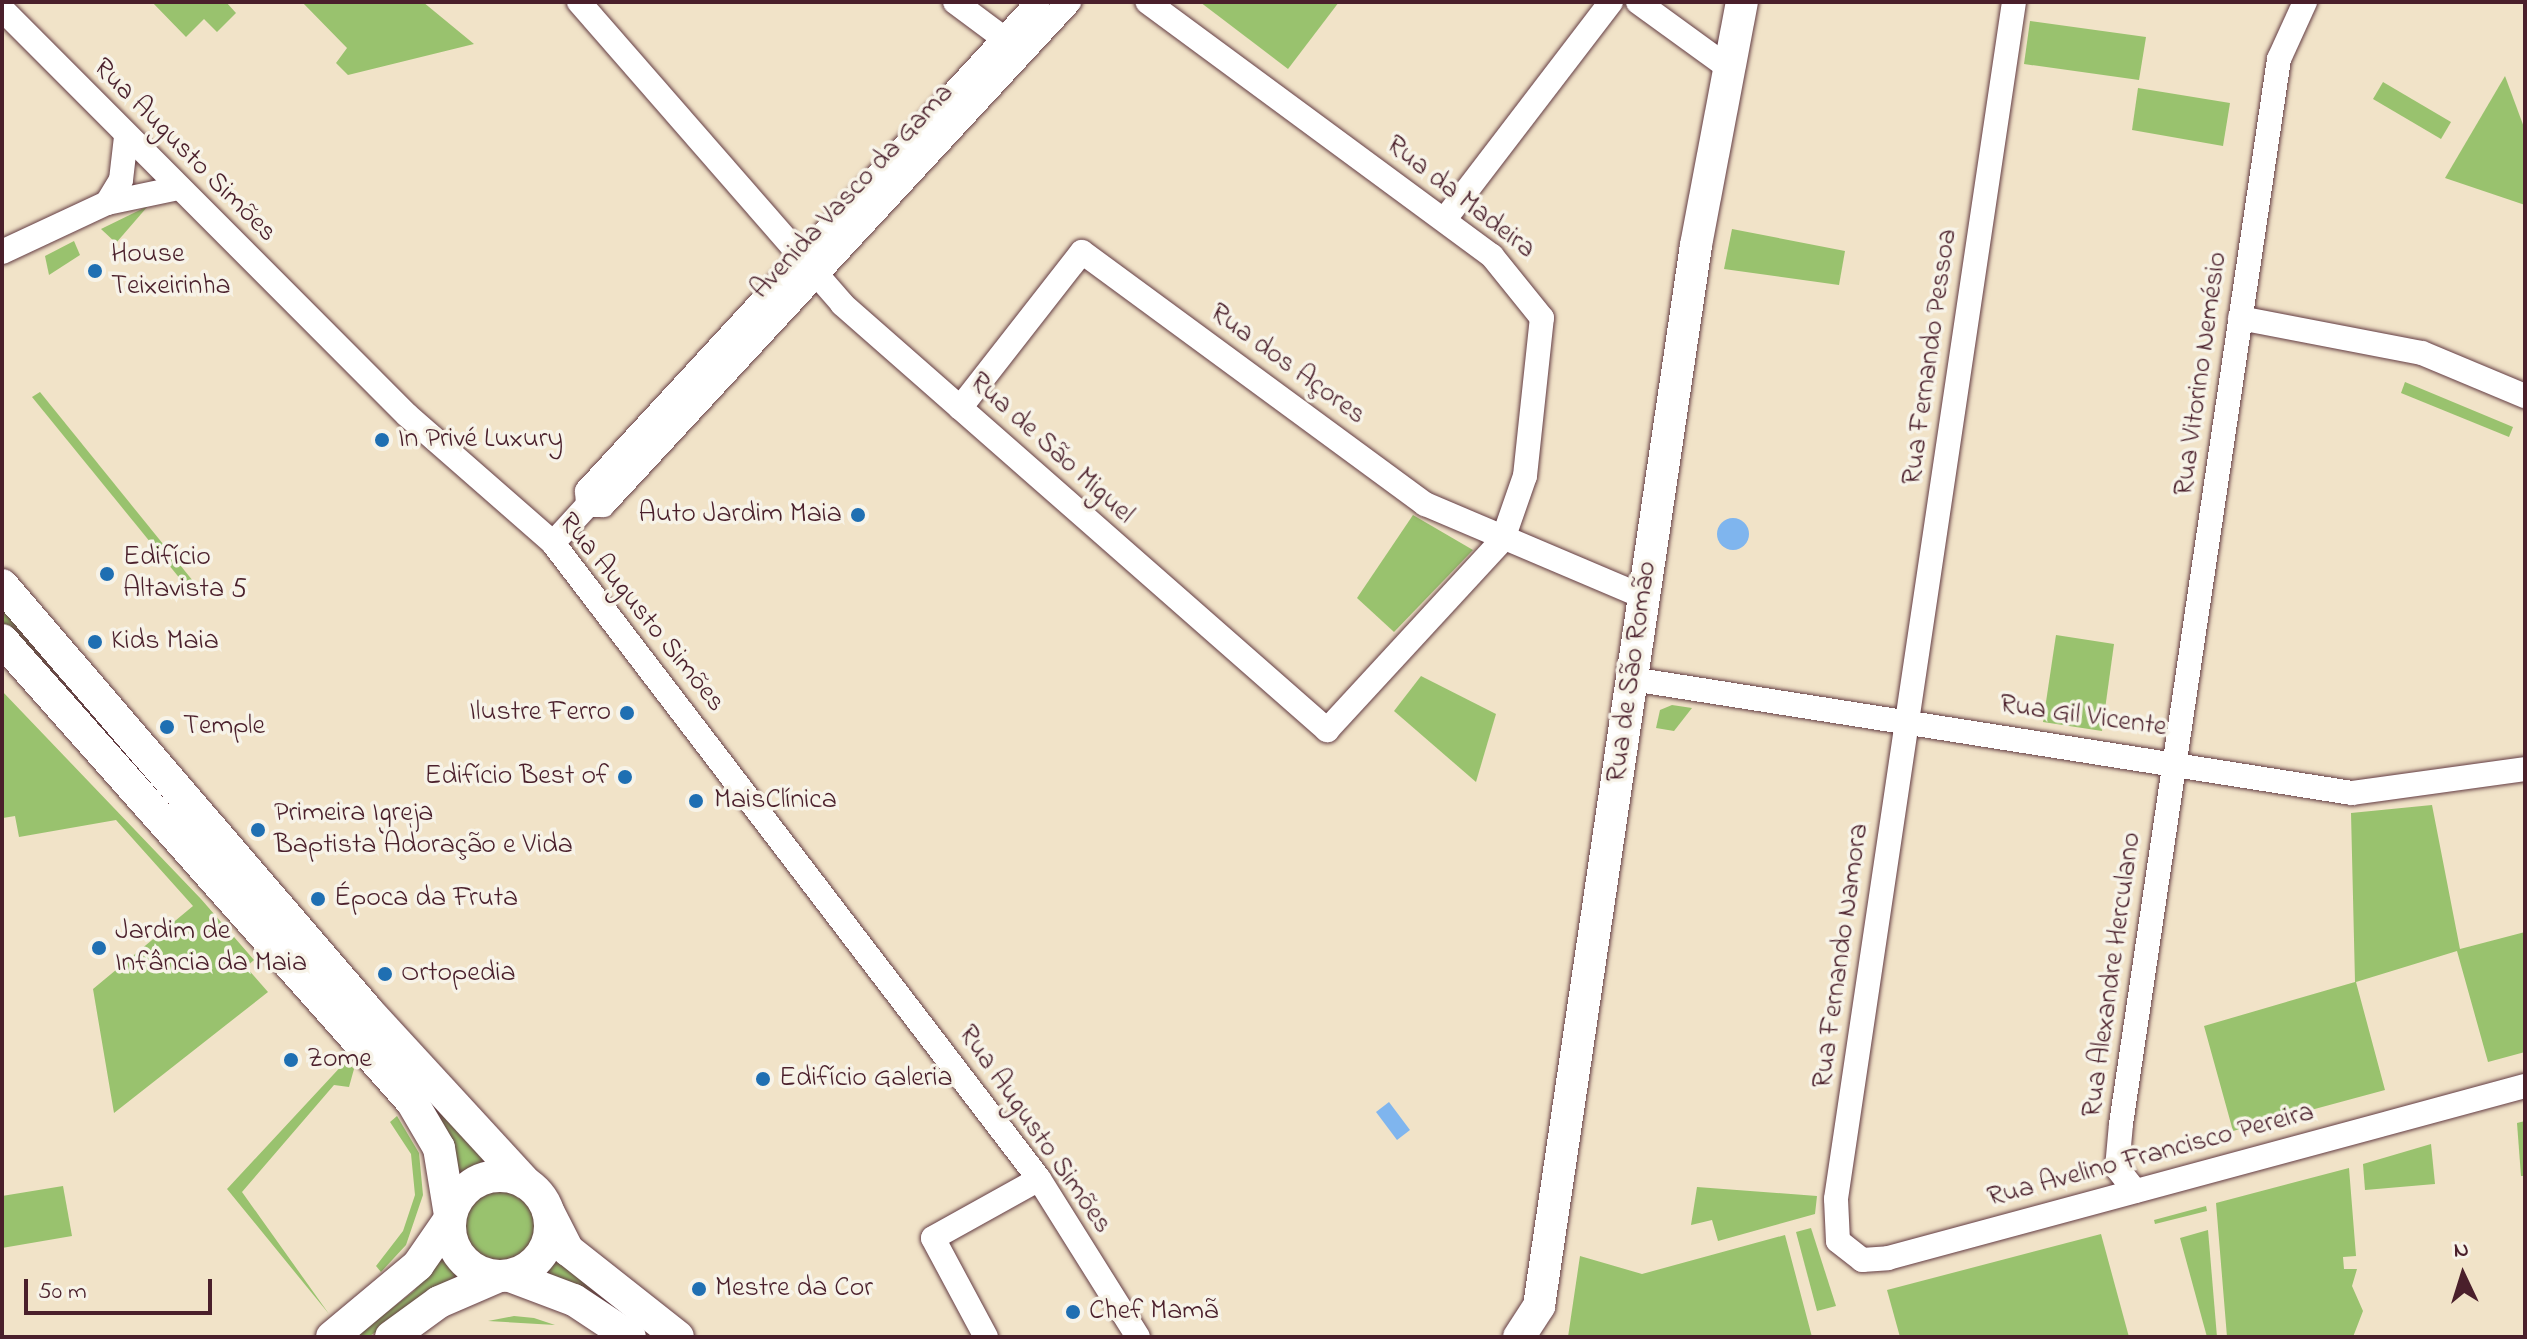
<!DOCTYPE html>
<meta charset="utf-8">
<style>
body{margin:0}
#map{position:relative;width:2527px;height:1339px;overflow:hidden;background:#f1e3c8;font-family:"Indie Flower",sans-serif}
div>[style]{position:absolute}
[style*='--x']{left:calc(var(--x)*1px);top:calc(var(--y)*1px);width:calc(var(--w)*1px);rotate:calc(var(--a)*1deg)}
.green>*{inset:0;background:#99c26e}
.round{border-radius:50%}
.water>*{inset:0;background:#7fb5ee}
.roads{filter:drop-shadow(0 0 2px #633c43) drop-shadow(0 0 2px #633c43)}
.minor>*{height:24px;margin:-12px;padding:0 12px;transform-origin:12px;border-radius:12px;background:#fff}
.secondary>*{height:32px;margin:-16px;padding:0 16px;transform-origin:16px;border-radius:16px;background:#fff}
.secondary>.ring{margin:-16px;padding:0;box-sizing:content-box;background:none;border:32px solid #fff;border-radius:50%}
.dots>*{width:22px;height:22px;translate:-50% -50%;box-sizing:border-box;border:4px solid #f7f3e8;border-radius:50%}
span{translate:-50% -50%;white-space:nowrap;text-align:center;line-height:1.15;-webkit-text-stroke:7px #f7f3e8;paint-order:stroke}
.street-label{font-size:28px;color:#4a1f2b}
.poi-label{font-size:28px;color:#4a1f2b}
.left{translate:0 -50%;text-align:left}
.right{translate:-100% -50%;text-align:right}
.frame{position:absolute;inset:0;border:4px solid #4a1f2b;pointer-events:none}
.north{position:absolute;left:2423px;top:1235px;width:80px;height:80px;-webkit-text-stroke:6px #f7f3e8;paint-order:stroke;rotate:356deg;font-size:22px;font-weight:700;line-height:32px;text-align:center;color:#4a1f2b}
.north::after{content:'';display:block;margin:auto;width:28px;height:36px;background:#4a1f2b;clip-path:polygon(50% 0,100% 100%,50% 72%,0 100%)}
.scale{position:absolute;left:24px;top:1279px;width:188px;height:36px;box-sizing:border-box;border:4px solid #4a1f2b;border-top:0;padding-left:10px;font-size:24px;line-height:28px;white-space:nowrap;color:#4a1f2b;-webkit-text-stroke:6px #f7f3e8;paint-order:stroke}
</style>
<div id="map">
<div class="green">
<div style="clip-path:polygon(152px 2px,226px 2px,236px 13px,217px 32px,204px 19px,186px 37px)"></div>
<div style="clip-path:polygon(302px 2px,423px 2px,474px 44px,348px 75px,336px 63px,347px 48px)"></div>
<div style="clip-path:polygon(1200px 2px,1339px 2px,1288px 69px)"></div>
<div style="clip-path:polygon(2030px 21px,2146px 37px,2139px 80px,2024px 64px)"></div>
<div style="clip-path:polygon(2505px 76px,2525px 130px,2525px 205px,2445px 178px)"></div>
<div style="clip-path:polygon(2383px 82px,2451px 122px,2441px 139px,2373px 99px)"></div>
<div style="clip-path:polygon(2138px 88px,2230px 103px,2223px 146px,2132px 130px)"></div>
<div style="clip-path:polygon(148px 206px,116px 243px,101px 229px)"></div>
<div style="clip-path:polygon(1732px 229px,1845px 251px,1839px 285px,1724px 269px)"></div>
<div style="clip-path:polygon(74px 241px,80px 255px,49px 275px,45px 256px)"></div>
<div style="clip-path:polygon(2405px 382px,2513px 427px,2509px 437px,2401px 393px)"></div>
<div style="clip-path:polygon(40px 392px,193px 581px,186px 586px,32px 397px)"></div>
<div style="clip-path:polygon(1413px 515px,1473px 550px,1394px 632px,1357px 598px)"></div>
<div style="clip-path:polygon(2px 604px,115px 737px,108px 743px,2px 629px)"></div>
<div style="clip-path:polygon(2056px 635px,2114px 644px,2102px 731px,2043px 722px)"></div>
<div style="clip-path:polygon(1421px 676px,1496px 714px,1476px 782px,1394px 711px)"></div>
<div style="clip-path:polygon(2px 691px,201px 899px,254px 960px,246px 967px,268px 992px,114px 1113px,93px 989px,193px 906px,116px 820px,19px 837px,15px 816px,3px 818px,2px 841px)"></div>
<div style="clip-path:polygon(1672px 705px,1692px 708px,1674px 731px,1656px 728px,1660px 710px)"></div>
<div style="clip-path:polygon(2432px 805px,2460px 949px,2525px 932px,2525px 1052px,2488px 1062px,2457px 951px,2356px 982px,2385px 1090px,2233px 1131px,2204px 1026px,2355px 982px,2351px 813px)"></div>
<div style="clip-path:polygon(346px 1061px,354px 1069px,349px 1087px,334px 1085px,242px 1192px,329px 1314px,227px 1189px)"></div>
<div style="clip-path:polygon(432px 1095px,493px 1164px,457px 1180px,450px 1138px,427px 1099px)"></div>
<div style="clip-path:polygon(397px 1116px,419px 1153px,423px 1195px,406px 1245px,381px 1272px,376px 1266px,403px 1231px,415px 1195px,411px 1154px,390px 1122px)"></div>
<div style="clip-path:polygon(2525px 1121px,2525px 1176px,2521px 1176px,2517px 1123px)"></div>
<div style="clip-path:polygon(2431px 1144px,2435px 1184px,2365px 1190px,2363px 1164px)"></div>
<div style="clip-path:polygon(2349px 1168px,2356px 1256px,2343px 1257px,2344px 1269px,2357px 1269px,2352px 1286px,2363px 1311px,2353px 1337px,2227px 1337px,2216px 1203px)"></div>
<div style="clip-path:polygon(63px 1186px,72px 1236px,2px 1248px,2px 1196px)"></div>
<div style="clip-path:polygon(1697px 1187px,1817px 1196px,1815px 1214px,1718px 1241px,1712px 1220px,1691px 1225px)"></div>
<div class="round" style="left:463px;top:1191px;width:74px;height:74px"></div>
<div style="clip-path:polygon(2206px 1206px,2207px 1211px,2155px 1224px,2154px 1220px)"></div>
<div style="clip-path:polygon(1811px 1228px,1836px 1306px,1817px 1311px,1796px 1232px)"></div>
<div style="clip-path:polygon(2208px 1230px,2217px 1337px,2207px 1337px,2180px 1238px)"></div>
<div style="clip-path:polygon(2101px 1234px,2129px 1337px,1900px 1337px,1887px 1290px)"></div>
<div style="clip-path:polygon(1785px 1235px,1812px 1337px,1568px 1337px,1580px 1256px,1642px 1274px)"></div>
<div style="clip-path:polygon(558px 1255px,666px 1337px,652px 1337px,598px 1298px,545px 1274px)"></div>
<div style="clip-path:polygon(441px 1256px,459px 1279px,368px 1337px,355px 1337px,414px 1291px)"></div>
<div style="clip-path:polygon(514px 1316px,534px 1318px,555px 1325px,488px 1321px)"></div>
</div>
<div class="water">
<div class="round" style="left:1717px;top:518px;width:32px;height:32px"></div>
<div style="clip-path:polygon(1389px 1102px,1410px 1130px,1397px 1140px,1376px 1112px)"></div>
</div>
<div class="roads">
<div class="minor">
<div style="--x:579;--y:2;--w:400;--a:48.9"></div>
<div style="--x:842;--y:304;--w:646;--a:41.29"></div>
<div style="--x:1327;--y:730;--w:260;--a:-47.3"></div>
<div style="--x:1503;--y:539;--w:67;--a:-70.8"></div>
<div style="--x:1525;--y:476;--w:159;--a:-83.9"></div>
<div style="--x:1542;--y:318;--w:80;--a:-128.9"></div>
<div style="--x:1492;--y:256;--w:428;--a:-143.6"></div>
<div style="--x:955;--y:2;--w:79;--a:36.7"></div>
<div style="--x:1638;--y:2;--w:112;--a:36"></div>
<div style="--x:2014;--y:2;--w:1210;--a:98.46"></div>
<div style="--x:1836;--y:1199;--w:42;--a:87.3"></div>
<div style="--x:1838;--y:1241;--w:31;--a:38"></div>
<div style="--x:1862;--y:1260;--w:26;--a:-4"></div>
<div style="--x:1888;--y:1258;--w:660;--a:-15.11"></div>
<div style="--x:2;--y:9;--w:573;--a:45.07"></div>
<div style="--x:407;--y:415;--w:194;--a:41.2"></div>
<div style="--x:553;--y:543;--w:800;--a:52.61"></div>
<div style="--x:1039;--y:1179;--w:186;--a:57.9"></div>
<div style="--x:107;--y:203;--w:27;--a:-59"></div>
<div style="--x:121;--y:180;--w:43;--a:-83.4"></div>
<div style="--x:1445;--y:219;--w:273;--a:-52.6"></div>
<div style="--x:2;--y:252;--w:116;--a:-25"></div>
<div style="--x:107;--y:203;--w:74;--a:-11.8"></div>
<div style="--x:2240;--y:318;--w:185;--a:10.9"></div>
<div style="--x:2422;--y:353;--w:112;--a:22.7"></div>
<div style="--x:960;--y:408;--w:198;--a:-52"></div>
<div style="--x:1082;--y:252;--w:426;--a:36.3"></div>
<div style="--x:1425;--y:504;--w:238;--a:23"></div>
<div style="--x:588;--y:505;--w:14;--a:-94"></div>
<div style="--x:587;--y:491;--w:665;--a:-47.31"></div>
<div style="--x:553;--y:543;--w:52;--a:-47.4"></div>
<div style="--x:588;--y:505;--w:15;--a:0"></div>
<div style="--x:603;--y:505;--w:686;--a:-47.19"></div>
<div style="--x:1632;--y:679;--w:729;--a:9"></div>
<div style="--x:2352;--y:793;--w:175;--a:-7.9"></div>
<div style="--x:2135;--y:1191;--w:29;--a:-128"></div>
<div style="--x:2117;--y:1168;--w:44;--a:-84.8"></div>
<div style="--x:2121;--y:1124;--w:1077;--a:-81.56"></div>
<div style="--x:2279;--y:59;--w:63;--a:-65.5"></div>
<div style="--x:986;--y:1337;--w:112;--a:-118.2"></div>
<div style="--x:933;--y:1238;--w:121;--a:-29.1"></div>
</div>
<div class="secondary">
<div style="--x:2;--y:585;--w:560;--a:49.34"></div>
<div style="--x:367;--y:1010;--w:236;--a:47.4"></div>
<div style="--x:2;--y:640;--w:618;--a:48.41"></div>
<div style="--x:412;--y:1102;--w:53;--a:59.6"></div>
<div style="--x:439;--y:1148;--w:68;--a:80.7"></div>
<div class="ring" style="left:450px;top:1176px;width:68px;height:68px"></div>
<div style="--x:548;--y:1211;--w:44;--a:62.9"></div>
<div style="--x:568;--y:1250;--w:140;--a:38.3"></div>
<div style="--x:510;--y:1276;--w:68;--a:20.6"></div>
<div style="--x:574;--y:1300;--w:67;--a:33.5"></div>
<div style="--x:332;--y:1337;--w:112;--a:-39.9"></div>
<div style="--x:418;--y:1265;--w:55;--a:-55.4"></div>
<div style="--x:391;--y:1337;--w:59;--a:-36.1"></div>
<div style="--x:439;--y:1302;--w:63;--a:-23.3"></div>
<div style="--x:1519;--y:1337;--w:37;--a:-57"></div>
<div style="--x:1539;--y:1306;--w:1073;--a:-81.58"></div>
<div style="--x:1696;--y:245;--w:247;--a:-79.3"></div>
</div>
</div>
<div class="dots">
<div style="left:95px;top:271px;background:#1f6fb2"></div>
<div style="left:382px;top:440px;background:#1f6fb2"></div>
<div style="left:858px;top:515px;background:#1f6fb2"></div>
<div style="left:107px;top:574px;background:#1f6fb2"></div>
<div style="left:95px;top:642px;background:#1f6fb2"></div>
<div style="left:627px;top:713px;background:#1f6fb2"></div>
<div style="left:167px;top:727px;background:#1f6fb2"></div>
<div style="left:625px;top:777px;background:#1f6fb2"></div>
<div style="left:696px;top:801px;background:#1f6fb2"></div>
<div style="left:258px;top:830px;background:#1f6fb2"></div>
<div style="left:318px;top:899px;background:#1f6fb2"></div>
<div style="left:99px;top:948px;background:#1f6fb2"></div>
<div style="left:385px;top:974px;background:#1f6fb2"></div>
<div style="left:291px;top:1060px;background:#1f6fb2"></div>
<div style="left:763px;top:1079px;background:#1f6fb2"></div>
<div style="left:699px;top:1289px;background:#1f6fb2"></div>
<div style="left:1073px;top:1312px;background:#1f6fb2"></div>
</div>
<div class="street-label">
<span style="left:184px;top:151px;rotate:45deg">Rua Augusto Simões</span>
<span style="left:853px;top:192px;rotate:-47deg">Avenida Vasco da Gama</span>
<span style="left:1460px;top:198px;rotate:38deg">Rua da Madeira</span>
<span style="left:1931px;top:357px;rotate:-82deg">Rua Fernando Pessoa</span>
<span style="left:1287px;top:365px;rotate:36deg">Rua dos Açores</span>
<span style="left:2202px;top:374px;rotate:-82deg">Rua Vitorino Nemésio</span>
<span style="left:1051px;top:449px;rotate:42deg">Rua de São Miguel</span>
<span style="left:641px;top:613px;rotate:51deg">Rua Augusto Simões</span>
<span style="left:1633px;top:672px;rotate:-82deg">Rua de São Romão</span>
<span style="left:2083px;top:717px;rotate:8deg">Rua Gil Vicente</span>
<span style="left:1842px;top:956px;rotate:-82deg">Rua Fernando Namora</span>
<span style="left:2113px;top:975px;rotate:-82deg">Rua Alexandre Herculano</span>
<span style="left:1034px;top:1130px;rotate:55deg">Rua Augusto Simões</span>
<span style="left:2151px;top:1156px;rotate:-15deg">Rua Avelino Francisco Pereira</span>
</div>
<div class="poi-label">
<span class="left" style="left:111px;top:271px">House<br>Teixeirinha</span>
<span class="left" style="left:398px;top:440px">In Privé Luxury</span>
<span class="right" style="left:842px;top:515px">Auto Jardim Maia</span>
<span class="left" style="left:123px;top:574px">Edifício<br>Altavista 5</span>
<span class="left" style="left:111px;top:642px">Kids Maia</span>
<span class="right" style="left:611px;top:713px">Ilustre Ferro</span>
<span class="left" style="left:183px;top:727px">Temple</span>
<span class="right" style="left:609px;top:777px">Edifício Best of</span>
<span class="left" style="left:714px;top:801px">MaisClínica</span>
<span class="left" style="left:274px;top:830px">Primeira Igreja<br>Baptista Adoração e Vida</span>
<span class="left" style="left:334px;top:899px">Época da Fruta</span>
<span class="left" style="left:115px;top:948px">Jardim de<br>Infância da Maia</span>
<span class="left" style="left:401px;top:974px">Ortopedia</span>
<span class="left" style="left:307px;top:1060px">Zome</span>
<span class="left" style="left:779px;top:1079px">Edifício Galeria</span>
<span class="left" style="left:715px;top:1289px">Mestre da Cor</span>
<span class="left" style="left:1089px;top:1312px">Chef Mamã</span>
</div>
<div class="frame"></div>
<div class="north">N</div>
<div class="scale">50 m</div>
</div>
